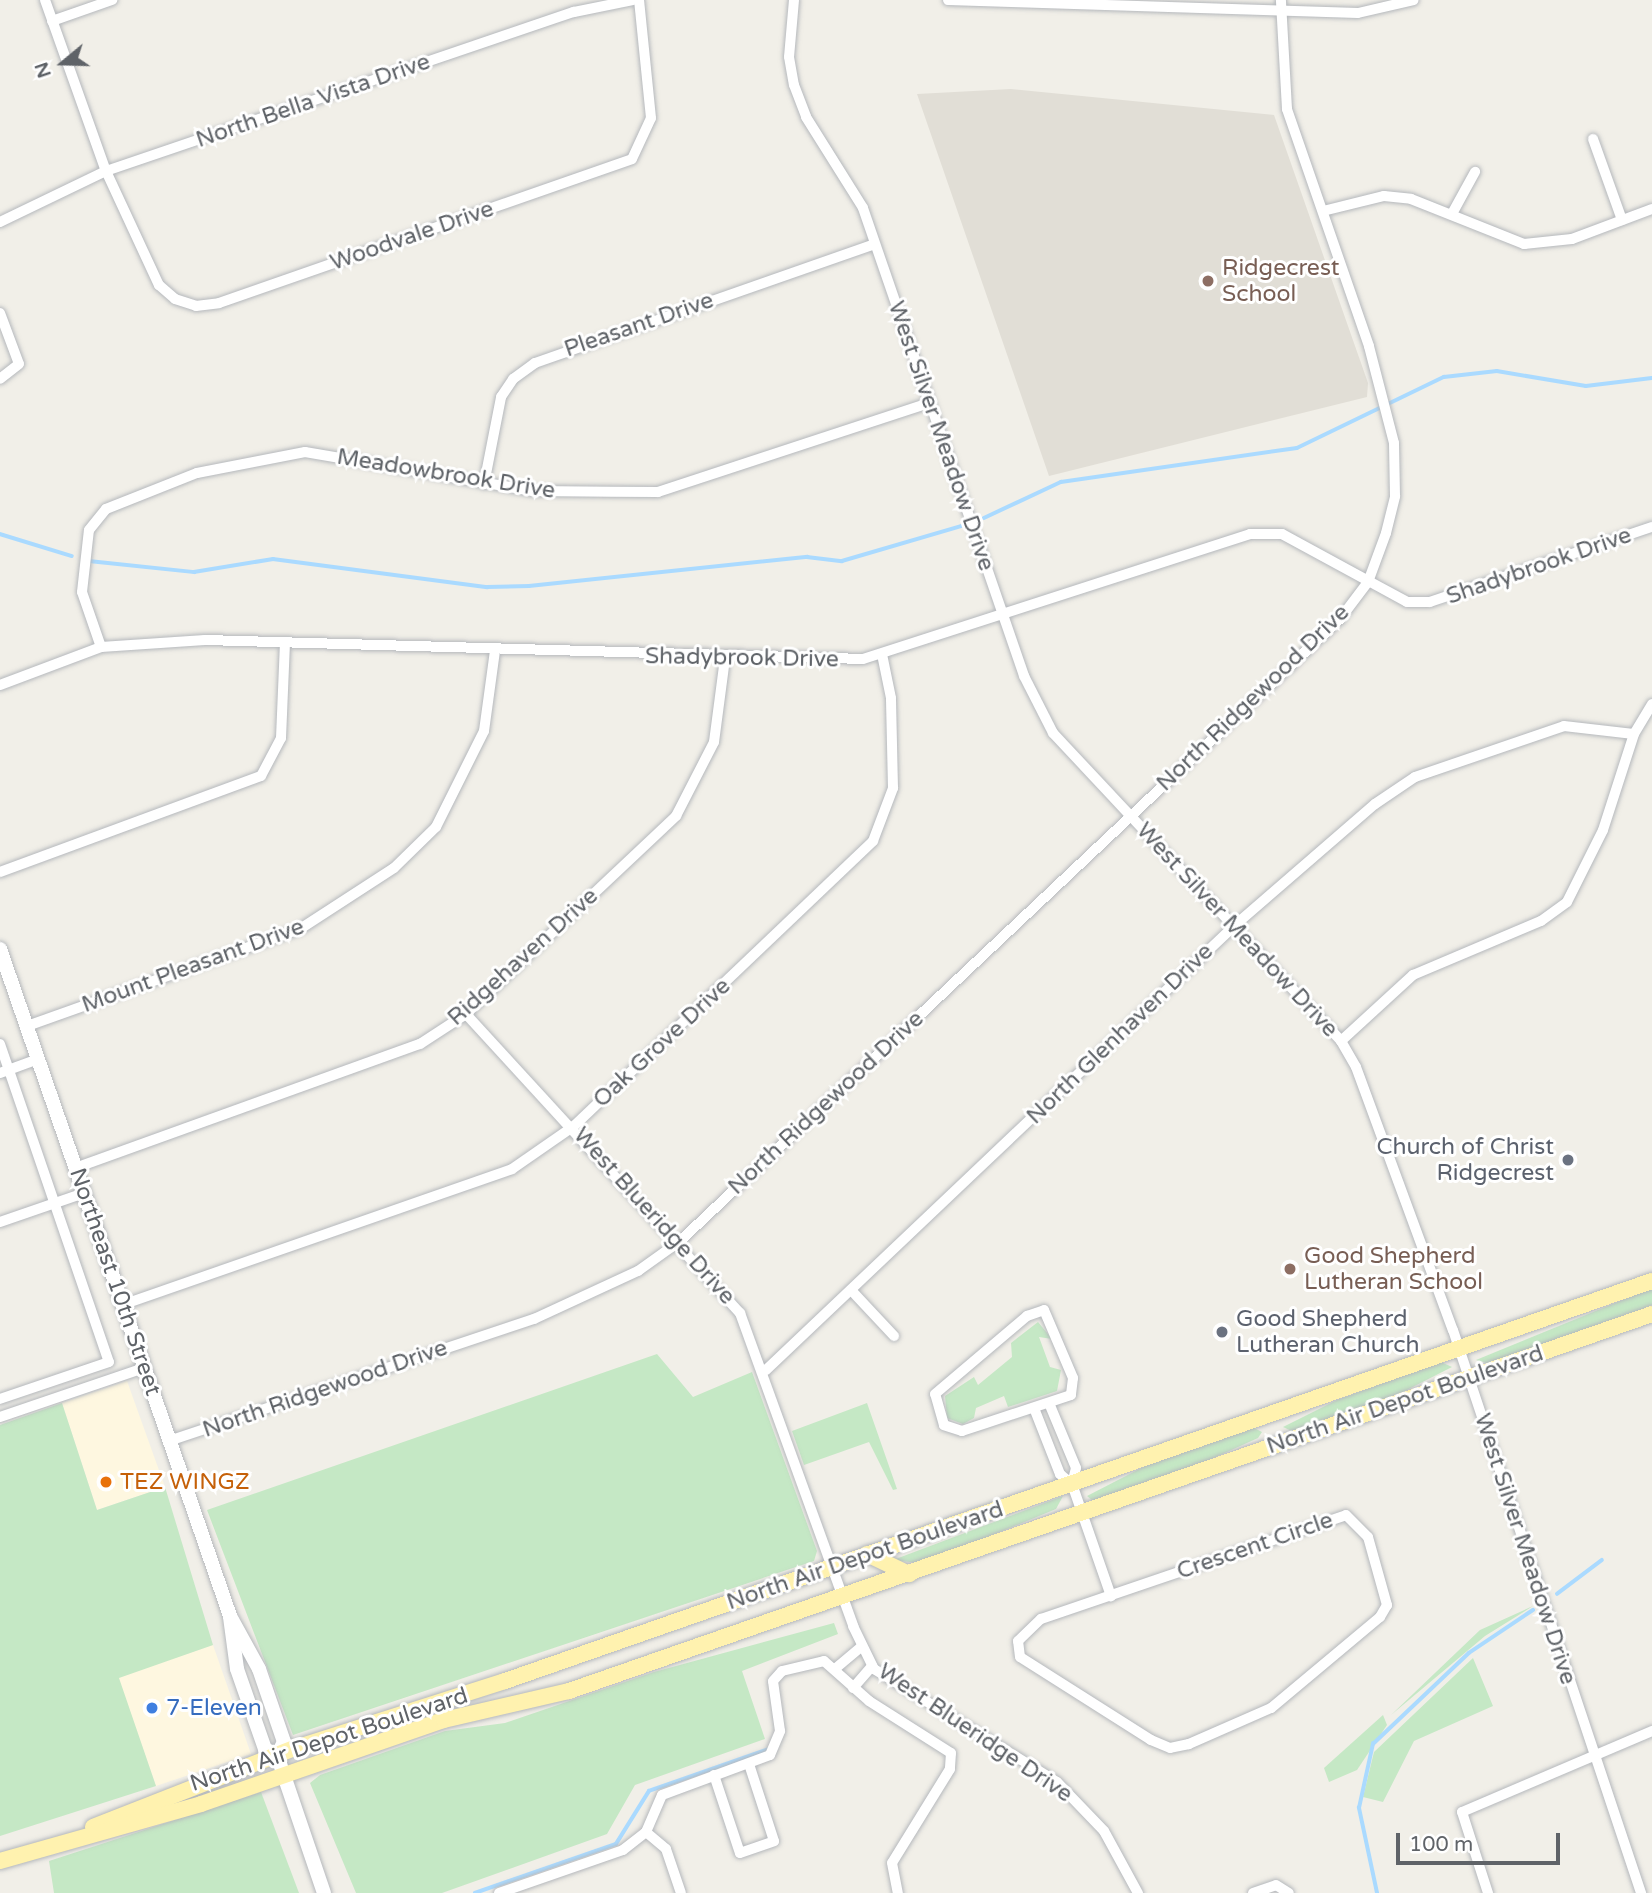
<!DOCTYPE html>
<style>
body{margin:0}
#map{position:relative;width:1652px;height:1893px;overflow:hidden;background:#f1efe8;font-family:"Varela Round",sans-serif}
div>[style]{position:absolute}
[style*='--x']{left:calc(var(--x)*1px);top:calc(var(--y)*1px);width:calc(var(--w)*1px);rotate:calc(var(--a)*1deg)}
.commercial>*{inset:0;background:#fef7e0}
.education>*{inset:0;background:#e1ded6}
.green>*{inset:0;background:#c5e8c5}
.stream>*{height:3.5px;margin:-1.75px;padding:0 1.75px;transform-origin:1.75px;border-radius:1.75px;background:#aadaff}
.roads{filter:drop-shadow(0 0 2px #b5b8bc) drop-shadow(0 0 2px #b5b8bc)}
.minor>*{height:10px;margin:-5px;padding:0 5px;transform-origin:5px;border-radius:5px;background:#fff}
.secondary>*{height:14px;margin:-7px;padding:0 7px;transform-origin:7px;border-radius:7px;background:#fff}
.primary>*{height:16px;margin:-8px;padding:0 8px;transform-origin:8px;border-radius:8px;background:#fff2af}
.dots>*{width:19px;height:19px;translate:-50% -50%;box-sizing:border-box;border:4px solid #fff;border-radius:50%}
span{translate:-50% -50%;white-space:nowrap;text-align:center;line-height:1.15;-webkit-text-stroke:6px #fff;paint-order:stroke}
.street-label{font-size:23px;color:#5f6368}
.education-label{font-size:23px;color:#785e54}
.left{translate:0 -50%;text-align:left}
.worship-label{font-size:23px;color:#5b616d}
.right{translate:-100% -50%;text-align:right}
.food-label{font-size:23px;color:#c56008}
.shop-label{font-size:23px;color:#366cbe}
.north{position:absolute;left:28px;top:28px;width:70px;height:70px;-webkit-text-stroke:5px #fff;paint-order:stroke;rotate:251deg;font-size:19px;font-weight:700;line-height:28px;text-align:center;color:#5f6368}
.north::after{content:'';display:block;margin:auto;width:24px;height:32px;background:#5f6368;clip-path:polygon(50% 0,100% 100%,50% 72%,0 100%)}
.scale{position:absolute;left:1396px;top:1833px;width:164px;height:32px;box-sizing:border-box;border:4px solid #5f6368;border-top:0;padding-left:9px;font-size:21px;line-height:24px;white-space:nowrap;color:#5f6368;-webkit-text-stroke:5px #fff;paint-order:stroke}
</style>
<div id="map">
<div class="commercial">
<div style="clip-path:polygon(127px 1381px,165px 1487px,97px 1510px,62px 1403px)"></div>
<div style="clip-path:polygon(213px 1645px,251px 1754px,156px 1786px,118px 1677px)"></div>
</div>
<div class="education">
<div style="clip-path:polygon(1011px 89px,1274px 115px,1368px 383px,1367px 397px,1049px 476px,917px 94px)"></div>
</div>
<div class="green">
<div style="clip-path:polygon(1652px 1288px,1652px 1305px,1632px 1314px,1490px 1364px,1476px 1360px)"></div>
<div style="clip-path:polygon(1038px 1322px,1052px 1339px,1039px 1337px,1050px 1367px,1061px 1370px,1057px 1391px,1008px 1407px,1004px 1396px,976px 1408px,974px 1418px,963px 1424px,947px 1418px,945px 1396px,974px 1377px,978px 1385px,1012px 1357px,1011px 1343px)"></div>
<div style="clip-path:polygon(657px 1354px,693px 1397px,752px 1372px,817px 1551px,814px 1561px,293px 1735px,207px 1510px)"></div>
<div style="clip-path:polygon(1441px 1362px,1452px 1367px,1395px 1396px,1294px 1432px,1283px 1427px,1337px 1400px)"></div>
<div style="clip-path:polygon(62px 1403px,97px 1510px,165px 1487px,213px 1645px,119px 1678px,156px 1786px,0 1836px,0 1425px)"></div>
<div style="clip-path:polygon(867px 1403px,897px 1489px,893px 1490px,869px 1442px,804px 1465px,792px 1431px)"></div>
<div style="clip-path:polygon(1254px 1428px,1262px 1432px,1258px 1438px,1198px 1465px,1093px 1501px,1087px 1496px,1151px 1463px)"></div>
<div style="clip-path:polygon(1063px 1496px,1056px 1509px,973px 1543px,918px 1563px,893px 1560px)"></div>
<div style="clip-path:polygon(1533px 1606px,1485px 1636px,1391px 1715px,1480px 1630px)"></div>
<div style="clip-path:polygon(834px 1623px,838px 1634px,742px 1671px,765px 1739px,635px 1785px,607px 1834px,442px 1893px,356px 1893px,310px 1783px,320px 1775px,445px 1731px,505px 1723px,654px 1672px)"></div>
<div style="clip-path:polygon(1473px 1658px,1493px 1706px,1414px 1741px,1383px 1802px,1363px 1797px,1374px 1752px)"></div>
<div style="clip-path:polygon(1383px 1715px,1387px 1725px,1357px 1770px,1329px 1782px,1324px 1768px)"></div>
<div style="clip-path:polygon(261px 1792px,299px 1893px,54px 1893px,49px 1861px)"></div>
</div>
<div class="stream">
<div style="--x:984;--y:518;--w:85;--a:-25.1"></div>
<div style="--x:1061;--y:482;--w:238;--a:-8.2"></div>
<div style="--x:1297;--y:448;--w:163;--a:-25.8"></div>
<div style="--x:1444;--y:377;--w:53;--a:-6.5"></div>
<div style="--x:1497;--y:371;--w:90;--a:9.6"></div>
<div style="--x:1586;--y:386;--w:66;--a:-6.9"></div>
<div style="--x:0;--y:534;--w:75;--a:17"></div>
<div style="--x:89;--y:561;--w:106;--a:6"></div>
<div style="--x:194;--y:572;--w:80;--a:-9.3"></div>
<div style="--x:273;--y:559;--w:216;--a:7.5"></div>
<div style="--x:487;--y:587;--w:42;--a:-1.4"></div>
<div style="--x:529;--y:586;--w:280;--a:-6"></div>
<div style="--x:807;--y:557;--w:35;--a:7"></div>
<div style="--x:842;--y:561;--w:128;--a:-16.3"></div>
<div style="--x:1557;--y:1594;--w:56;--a:-37.1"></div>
<div style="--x:475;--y:1893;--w:149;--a:-19.2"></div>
<div style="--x:616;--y:1844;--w:62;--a:-58.1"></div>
<div style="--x:649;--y:1791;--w:127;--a:-19.3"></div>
<div style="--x:1377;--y:1893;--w:87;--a:-102"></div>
<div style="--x:1359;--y:1808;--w:66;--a:-77.7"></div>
<div style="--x:1373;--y:1744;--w:132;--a:-43.5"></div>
<div style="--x:1469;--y:1653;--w:77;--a:-33.9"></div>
</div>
<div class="roads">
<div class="minor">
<div style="--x:45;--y:0;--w:182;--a:70.4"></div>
<div style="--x:106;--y:171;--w:126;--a:65.1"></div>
<div style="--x:159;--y:285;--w:21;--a:41"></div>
<div style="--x:175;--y:299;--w:22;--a:18"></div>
<div style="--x:196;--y:306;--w:23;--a:-7"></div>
<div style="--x:219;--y:303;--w:437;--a:-19.2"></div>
<div style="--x:632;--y:159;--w:45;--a:-65.1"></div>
<div style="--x:651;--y:118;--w:119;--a:-95.8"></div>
<div style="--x:794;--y:0;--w:57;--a:95"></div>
<div style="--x:789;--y:57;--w:28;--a:80"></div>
<div style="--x:794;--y:85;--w:34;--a:69"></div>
<div style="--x:806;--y:117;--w:107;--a:57.9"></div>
<div style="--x:863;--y:208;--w:495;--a:71"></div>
<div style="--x:1024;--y:676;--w:64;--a:63"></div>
<div style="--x:1053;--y:733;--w:422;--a:46.9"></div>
<div style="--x:1341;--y:1041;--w:30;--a:60"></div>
<div style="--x:1356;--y:1067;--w:280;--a:69.8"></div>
<div style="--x:1453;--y:1330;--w:594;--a:71.53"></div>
<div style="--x:948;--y:0;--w:410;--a:1.8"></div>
<div style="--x:1358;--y:13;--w:57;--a:-13.1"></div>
<div style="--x:52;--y:21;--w:64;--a:-19.3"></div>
<div style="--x:1593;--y:139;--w:86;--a:70.3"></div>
<div style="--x:1323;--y:211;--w:63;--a:-13.8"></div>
<div style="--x:1384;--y:196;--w:27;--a:6"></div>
<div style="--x:1411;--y:199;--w:122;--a:21.7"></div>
<div style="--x:1524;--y:244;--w:48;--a:-5.9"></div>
<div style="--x:1572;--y:239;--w:85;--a:-20.6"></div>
<div style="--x:1453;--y:212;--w:46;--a:-61.2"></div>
<div style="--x:0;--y:222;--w:118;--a:-25.7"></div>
<div style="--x:106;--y:171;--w:494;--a:-18.8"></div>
<div style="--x:574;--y:12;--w:60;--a:-11.5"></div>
<div style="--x:0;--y:313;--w:54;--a:69.6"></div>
<div style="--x:19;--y:364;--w:24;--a:142"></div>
<div style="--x:484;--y:484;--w:89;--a:-78.9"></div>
<div style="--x:501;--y:397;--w:22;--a:-56"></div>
<div style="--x:513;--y:379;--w:27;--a:-36"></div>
<div style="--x:535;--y:363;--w:359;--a:-19.3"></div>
<div style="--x:101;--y:647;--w:58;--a:-109.1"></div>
<div style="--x:82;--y:592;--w:62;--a:-83.6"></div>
<div style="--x:89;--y:530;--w:27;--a:-51"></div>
<div style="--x:106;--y:509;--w:98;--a:-21.6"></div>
<div style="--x:197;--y:473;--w:110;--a:-11"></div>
<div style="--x:305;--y:452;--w:230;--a:9.7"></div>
<div style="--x:532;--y:491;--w:126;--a:0.5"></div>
<div style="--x:658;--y:492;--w:285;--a:-18.2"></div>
<div style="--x:0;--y:685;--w:108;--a:-20.6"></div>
<div style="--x:101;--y:647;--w:104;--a:-3.9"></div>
<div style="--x:205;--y:640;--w:658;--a:1.65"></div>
<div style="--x:863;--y:659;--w:407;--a:-17.9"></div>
<div style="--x:1250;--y:534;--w:32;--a:0"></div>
<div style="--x:1282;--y:534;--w:142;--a:28.5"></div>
<div style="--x:1407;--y:602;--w:23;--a:0"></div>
<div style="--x:1430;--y:602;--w:234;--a:-18.7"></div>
<div style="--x:0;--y:872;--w:278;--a:-20.2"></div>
<div style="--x:261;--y:776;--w:43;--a:-62.2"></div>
<div style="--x:281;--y:738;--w:95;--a:-87.6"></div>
<div style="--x:466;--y:1014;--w:406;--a:47.5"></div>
<div style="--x:740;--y:1313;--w:333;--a:70.1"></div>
<div style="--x:853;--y:1626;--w:48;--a:64"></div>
<div style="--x:874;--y:1669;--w:215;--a:31.7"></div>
<div style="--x:1057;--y:1782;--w:68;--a:46.2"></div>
<div style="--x:1104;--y:1831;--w:71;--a:61.3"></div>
<div style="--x:27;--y:1026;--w:290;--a:-19.6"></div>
<div style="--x:300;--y:929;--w:112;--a:-33"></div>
<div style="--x:394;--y:868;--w:59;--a:-44.3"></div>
<div style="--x:436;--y:827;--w:107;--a:-63.4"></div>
<div style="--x:484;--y:731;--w:81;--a:-82.2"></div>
<div style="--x:1341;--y:1041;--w:98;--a:-42.5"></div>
<div style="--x:1413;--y:975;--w:139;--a:-22.9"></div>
<div style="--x:1541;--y:921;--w:32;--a:-36"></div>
<div style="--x:1567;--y:902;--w:80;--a:-63.4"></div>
<div style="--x:1603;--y:830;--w:101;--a:-72.1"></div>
<div style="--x:0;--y:1044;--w:336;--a:71.1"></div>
<div style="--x:109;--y:1362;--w:115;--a:161.3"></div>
<div style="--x:0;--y:1073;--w:40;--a:-20.2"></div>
<div style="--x:75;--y:1168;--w:367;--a:-19.8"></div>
<div style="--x:420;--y:1044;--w:55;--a:-33.1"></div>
<div style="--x:466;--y:1014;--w:289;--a:-43.3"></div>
<div style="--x:676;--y:816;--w:83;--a:-62.8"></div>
<div style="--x:714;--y:742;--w:85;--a:-82.5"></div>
<div style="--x:0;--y:1222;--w:89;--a:-19"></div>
<div style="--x:851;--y:1290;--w:63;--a:46.9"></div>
<div style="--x:122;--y:1305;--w:413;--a:-19.2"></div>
<div style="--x:512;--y:1169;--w:75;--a:-34.7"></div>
<div style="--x:574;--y:1126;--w:413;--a:-43.6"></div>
<div style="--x:873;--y:841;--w:57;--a:-69.3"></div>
<div style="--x:893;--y:788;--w:90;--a:-91.3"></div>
<div style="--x:891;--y:698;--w:45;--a:-101.6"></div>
<div style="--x:1044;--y:1310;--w:74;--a:66.9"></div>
<div style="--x:1073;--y:1378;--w:17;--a:97"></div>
<div style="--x:1071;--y:1395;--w:115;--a:161.7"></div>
<div style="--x:962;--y:1431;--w:19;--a:-162"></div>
<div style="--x:944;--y:1425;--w:32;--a:-106"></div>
<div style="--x:935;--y:1394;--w:121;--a:-40.3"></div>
<div style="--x:1027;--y:1316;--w:18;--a:-19"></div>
<div style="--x:766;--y:1370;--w:645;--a:-43.49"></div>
<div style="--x:1234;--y:926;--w:186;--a:-40.9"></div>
<div style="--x:1375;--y:804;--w:48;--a:-34"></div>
<div style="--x:1415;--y:777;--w:157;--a:-18.9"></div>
<div style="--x:1564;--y:726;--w:70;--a:6.5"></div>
<div style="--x:1634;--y:734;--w:35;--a:-59"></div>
<div style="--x:1049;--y:1403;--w:70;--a:67.4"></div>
<div style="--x:1076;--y:1468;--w:16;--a:104"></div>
<div style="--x:1034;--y:1408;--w:71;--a:68.5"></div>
<div style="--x:1060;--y:1474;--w:16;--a:40"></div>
<div style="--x:0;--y:1417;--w:152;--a:-18.8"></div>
<div style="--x:169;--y:1441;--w:385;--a:-18.5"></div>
<div style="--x:534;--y:1319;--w:115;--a:-24.8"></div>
<div style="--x:638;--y:1271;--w:52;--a:-35.5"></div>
<div style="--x:680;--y:1241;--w:907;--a:-43.3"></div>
<div style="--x:1340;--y:619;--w:46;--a:-52.9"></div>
<div style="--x:1368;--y:582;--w:52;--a:-69.8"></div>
<div style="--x:1386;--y:533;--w:38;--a:-76"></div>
<div style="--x:1395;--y:496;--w:53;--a:-91.1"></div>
<div style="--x:1394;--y:443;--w:100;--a:-104.5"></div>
<div style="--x:1369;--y:346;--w:251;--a:-109.1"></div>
<div style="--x:1287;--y:109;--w:109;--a:-93.2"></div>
<div style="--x:1072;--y:1484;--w:119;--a:70.8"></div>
<div style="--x:1346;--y:1515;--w:31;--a:45"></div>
<div style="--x:1368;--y:1537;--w:71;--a:74.4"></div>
<div style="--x:1387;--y:1605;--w:14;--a:120"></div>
<div style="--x:1380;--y:1617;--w:142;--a:140.1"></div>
<div style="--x:1271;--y:1708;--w:90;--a:156.3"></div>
<div style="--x:1189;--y:1744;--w:19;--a:168"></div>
<div style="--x:1170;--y:1748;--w:21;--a:-157"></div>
<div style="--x:1151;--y:1740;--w:155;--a:-147.6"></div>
<div style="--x:1020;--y:1657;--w:16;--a:-97"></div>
<div style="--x:1018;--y:1641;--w:32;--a:-44"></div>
<div style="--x:1041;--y:1619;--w:322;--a:-18.8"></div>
<div style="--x:836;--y:1668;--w:33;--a:-40"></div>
<div style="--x:853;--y:1688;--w:29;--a:-49"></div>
<div style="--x:714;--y:1775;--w:82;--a:71.6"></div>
<div style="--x:740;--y:1853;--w:36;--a:-19"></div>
<div style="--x:774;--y:1841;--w:81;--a:-108"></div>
<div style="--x:646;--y:1832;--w:26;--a:40"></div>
<div style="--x:666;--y:1849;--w:46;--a:71.2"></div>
<div style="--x:499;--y:1893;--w:131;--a:-19.1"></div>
<div style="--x:623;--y:1850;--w:29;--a:-38"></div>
<div style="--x:646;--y:1832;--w:40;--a:-66.6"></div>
<div style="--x:662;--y:1795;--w:115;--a:-20.3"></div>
<div style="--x:770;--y:1755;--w:26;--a:-67"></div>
<div style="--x:780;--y:1731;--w:50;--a:-98"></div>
<div style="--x:773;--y:1681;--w:13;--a:-48"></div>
<div style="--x:782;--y:1671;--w:43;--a:-13.4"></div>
<div style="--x:824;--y:1661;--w:60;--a:41.6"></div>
<div style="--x:869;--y:1701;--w:97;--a:32.4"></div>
<div style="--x:951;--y:1753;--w:16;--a:94"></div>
<div style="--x:950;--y:1769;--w:110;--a:121.7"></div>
<div style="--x:892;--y:1863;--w:31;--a:79"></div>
<div style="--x:1253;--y:1893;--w:24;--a:-19"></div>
<div style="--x:1276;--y:1885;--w:15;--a:32"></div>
<div style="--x:1488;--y:1893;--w:85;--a:-107.8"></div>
<div style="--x:1462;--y:1812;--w:207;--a:-23.1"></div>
</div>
<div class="secondary">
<div style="--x:0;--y:949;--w:706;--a:70.97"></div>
<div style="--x:230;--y:1616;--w:60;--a:61.3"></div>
<div style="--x:259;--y:1669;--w:77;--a:71.1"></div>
<div style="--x:284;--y:1742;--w:15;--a:118"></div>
<div style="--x:230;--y:1617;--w:52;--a:82.3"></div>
<div style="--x:237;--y:1669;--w:85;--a:70.7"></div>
<div style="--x:265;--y:1749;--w:13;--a:27"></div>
<div style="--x:277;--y:1755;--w:146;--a:71.2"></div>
</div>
<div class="primary">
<div style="--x:867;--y:1554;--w:47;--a:25.5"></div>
<div style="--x:93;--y:1827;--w:217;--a:-21.4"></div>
<div style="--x:295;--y:1748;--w:220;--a:-17.7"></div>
<div style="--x:505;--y:1681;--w:1215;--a:-19.23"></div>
<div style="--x:0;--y:1861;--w:209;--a:-15.8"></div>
<div style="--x:201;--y:1804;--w:257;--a:-19.1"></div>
<div style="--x:444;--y:1720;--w:128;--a:-13.1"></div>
<div style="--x:569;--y:1691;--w:1147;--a:-19.19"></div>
</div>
</div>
<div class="dots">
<div style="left:1208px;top:281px;background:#8d6e63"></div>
<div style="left:1568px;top:1160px;background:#6b7280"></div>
<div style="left:1290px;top:1269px;background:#8d6e63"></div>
<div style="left:1222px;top:1332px;background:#6b7280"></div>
<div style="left:106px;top:1482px;background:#e8710a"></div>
<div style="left:152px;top:1708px;background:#3f7fe0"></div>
</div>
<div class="street-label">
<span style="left:313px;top:101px;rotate:-19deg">North Bella Vista Drive</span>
<span style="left:412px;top:236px;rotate:-19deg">Woodvale Drive</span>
<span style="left:639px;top:325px;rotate:-19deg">Pleasant Drive</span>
<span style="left:941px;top:436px;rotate:71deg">West Silver Meadow Drive</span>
<span style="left:446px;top:474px;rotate:9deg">Meadowbrook Drive</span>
<span style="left:1539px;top:566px;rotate:-19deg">Shadybrook Drive</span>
<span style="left:742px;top:658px;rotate:1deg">Shadybrook Drive</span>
<span style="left:1253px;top:698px;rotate:-44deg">North Ridgewood Drive</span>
<span style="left:1237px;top:930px;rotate:47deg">West Silver Meadow Drive</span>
<span style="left:523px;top:957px;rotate:-42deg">Ridgehaven Drive</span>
<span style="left:193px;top:966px;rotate:-20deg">Mount Pleasant Drive</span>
<span style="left:1120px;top:1034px;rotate:-44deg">North Glenhaven Drive</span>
<span style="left:662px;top:1043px;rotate:-43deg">Oak Grove Drive</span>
<span style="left:826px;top:1103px;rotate:-43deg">North Ridgewood Drive</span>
<span style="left:654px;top:1216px;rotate:48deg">West Blueridge Drive</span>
<span style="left:115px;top:1282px;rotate:71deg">Northeast 10th Street</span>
<span style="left:325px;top:1389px;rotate:-19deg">North Ridgewood Drive</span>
<span style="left:1405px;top:1400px;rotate:-19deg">North Air Depot Boulevard</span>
<span style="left:1255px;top:1546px;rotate:-19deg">Crescent Circle</span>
<span style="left:1525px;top:1549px;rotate:72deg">West Silver Meadow Drive</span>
<span style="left:865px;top:1556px;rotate:-19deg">North Air Depot Boulevard</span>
<span style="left:975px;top:1733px;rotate:34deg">West Blueridge Drive</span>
<span style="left:329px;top:1740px;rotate:-18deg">North Air Depot Boulevard</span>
</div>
<div class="education-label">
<span class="left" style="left:1222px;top:281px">Ridgecrest<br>School</span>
<span class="left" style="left:1304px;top:1269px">Good Shepherd<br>Lutheran School</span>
</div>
<div class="worship-label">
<span class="right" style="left:1554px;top:1160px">Church of Christ<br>Ridgecrest</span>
<span class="left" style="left:1236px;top:1332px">Good Shepherd<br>Lutheran Church</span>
</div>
<div class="food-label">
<span class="left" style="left:120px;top:1482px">TEZ WINGZ</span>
</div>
<div class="shop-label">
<span class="left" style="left:166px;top:1708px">7-Eleven</span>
</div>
<div class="north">N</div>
<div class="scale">100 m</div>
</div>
